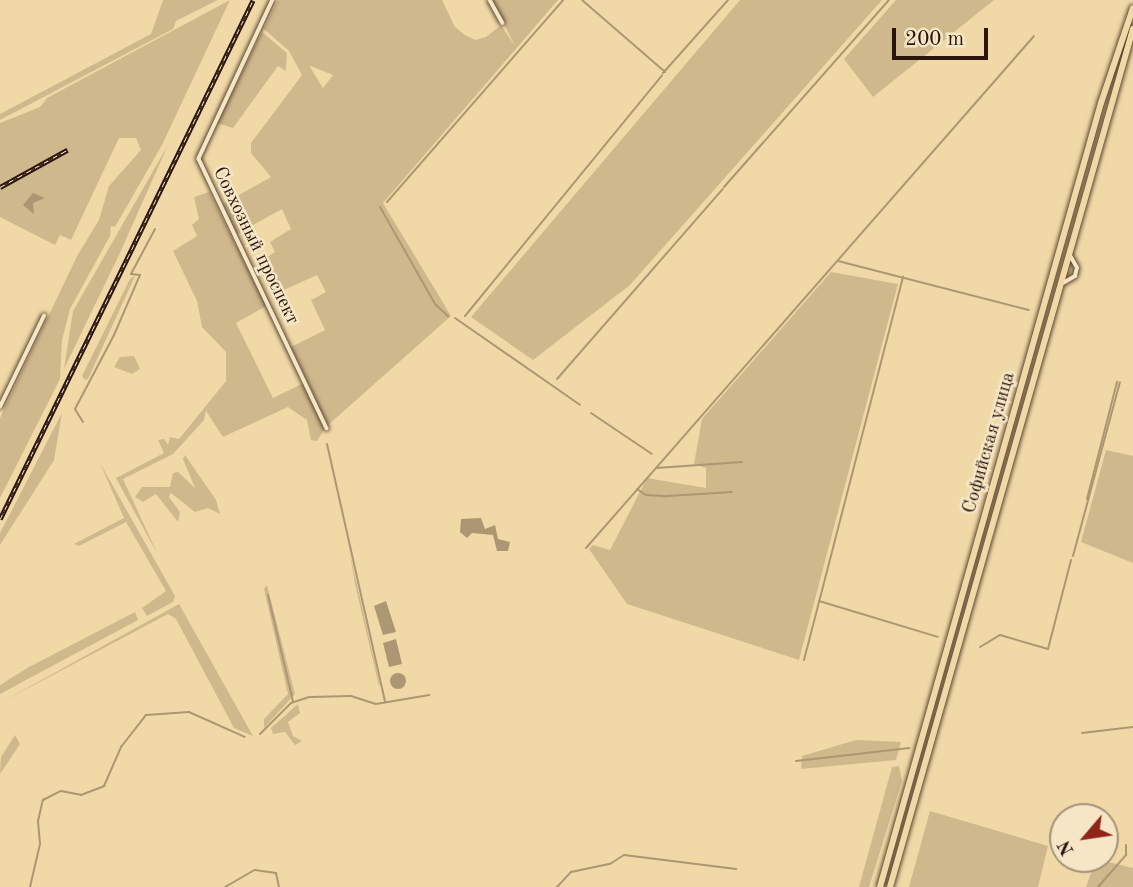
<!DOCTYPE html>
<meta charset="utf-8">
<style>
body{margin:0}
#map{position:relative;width:1133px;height:887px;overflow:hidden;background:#f1d9a7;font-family:"Old Standard TT",serif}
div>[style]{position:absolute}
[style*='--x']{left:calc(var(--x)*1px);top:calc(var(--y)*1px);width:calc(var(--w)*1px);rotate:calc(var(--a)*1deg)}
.green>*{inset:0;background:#cfb88c}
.water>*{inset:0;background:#ad9672}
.round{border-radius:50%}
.stream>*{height:2px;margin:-1px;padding:0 1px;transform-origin:1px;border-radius:1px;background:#ad9672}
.roads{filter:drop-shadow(0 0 2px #5c4532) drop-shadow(0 0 2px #5c4532)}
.minor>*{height:3.5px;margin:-1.75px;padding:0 1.75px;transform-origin:1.75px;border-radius:1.75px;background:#f6e6c6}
.primary>*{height:6px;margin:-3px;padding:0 3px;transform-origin:3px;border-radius:3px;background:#f1d9a7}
.rail>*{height:4.5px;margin-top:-2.25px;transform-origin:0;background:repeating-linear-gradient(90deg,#f6e6c6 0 5px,#2a140b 0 10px);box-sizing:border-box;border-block:2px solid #2a140b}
span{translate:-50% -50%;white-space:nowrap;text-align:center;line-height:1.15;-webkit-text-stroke:5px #f6e6c6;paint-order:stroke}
.street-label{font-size:19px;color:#2a140b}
.north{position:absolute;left:1049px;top:803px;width:70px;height:70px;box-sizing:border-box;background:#f6e6c6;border:2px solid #a4927b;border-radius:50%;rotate:241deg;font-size:19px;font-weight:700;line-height:28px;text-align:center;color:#2a140b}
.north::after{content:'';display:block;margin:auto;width:24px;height:32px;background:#8f2418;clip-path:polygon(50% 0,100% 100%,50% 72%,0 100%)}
.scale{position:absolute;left:892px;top:28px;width:96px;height:32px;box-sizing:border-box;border:4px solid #2a140b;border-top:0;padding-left:9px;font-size:21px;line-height:24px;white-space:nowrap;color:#2a140b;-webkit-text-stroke:5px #f6e6c6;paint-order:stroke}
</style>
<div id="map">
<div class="green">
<div style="clip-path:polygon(163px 0,218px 0,176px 21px,173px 29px,0 120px,0 114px,151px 34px)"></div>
<div style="clip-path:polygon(230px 0,162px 145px,115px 227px,111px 226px,110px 236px,70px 309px,62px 340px,60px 379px,0 498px,0 418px,77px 256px,99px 220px,109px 186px,141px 150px,136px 138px,119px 138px,71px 240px,60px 235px,55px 245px,0 217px,0 189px,69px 149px,0 185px,0 123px,40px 107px,47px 98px)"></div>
<div style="clip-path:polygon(evenodd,278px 0,442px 0,455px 27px,465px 35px,475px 40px,486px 37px,501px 25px,515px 46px,492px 0,558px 0,383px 203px,451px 316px,328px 425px,291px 347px,325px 330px,311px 300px,326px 292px,317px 275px,284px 290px,281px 284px,271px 287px,260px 262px,275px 252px,270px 242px,291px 229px,282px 209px,237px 234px,223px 204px,271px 177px,251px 153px,251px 143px,302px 75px,289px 51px,264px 29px,278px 0,311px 66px,333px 75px,323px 88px,310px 67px,311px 66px)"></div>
<div style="clip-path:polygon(740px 0,882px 0,630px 285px,533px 360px,471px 317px)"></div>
<div style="clip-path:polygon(896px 0,994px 0,873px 97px,844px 59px)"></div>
<div style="clip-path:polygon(262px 32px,287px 53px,286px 71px,278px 66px,233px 128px,217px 123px)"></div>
<div style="clip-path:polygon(168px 145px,119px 255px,64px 369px,73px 311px)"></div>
<div style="clip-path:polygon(209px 192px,266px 306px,236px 323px,273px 398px,304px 383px,325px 428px,317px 441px,311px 440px,307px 420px,288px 407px,223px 437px,206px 411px,204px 420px,173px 454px,123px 479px,158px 555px,116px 478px,164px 453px,158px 440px,164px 439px,168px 445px,170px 437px,179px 439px,226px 381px,226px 352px,202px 327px,197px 301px,173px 251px,197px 236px,192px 225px,199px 219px,194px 197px)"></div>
<div style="clip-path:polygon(831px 272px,898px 284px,799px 660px,627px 604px,589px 549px,593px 545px,610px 550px,647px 478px,706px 488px,706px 468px,694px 464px,702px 419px)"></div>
<div style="clip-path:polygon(135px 276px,88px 379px,85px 380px,82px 376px,130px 279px)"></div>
<div style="clip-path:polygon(134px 356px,140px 369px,132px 374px,114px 367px,120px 357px)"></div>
<div style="clip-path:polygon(62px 413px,54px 460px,0 545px,0 533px)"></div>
<div style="clip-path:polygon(1106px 450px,1133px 456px,1133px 563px,1081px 542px)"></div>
<div style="clip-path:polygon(185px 455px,216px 500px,220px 514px,208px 508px,195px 512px,171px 493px,169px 497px,180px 512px,178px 522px,156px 494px,143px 502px,135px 497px,142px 487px,170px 487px,173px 473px,178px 472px,195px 488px,183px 459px)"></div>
<div style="clip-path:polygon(100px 463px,175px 596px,173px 602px,147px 616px,142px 608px,166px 591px,126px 522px,79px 546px,74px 544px,124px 518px)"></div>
<div style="clip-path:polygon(350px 554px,380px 685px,379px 686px,355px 584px)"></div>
<div style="clip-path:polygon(267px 585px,295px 694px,264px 728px,264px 719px,288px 694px,264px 589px)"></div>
<div style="clip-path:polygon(179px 604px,253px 736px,234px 728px,176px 619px,168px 614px,0 703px)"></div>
<div style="clip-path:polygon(135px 612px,138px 620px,0 694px,0 685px,29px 667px)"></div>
<div style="clip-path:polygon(298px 704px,300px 713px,288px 722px,293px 736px,302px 741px,295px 745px,285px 732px,273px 734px,271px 728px)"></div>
<div style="clip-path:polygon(15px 735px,20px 744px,0 774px,1px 757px)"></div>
<div style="clip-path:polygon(856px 740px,901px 742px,896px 760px,801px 769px,802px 756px)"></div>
<div style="clip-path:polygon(899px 766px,902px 781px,869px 887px,859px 887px,892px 767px)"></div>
<div style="clip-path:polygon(930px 811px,1048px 846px,1038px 887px,909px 887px)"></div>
<div style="clip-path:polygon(1096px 859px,1133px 868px,1133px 887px,1086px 887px)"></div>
</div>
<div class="water">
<div style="clip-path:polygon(33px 193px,45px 198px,33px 203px,34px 214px,23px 205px)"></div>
<div style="clip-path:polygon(481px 518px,485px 529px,495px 525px,498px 539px,510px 542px,508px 551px,497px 551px,493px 535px,472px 533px,467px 538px,460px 532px,461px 519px)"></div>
<div style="clip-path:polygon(386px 601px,396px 632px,383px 635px,374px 606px)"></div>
<div style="clip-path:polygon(396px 639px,402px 664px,389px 667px,383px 643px)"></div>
<div class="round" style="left:390px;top:673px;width:16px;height:16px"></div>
</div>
<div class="stream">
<div style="--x:582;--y:0;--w:110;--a:40.9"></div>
<div style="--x:663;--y:73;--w:98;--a:-48.3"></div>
<div style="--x:724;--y:187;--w:249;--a:-48.6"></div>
<div style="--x:387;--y:202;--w:268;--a:-48.9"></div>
<div style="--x:380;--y:207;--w:112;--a:60.4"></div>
<div style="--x:435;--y:304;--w:18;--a:43"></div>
<div style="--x:838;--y:261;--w:197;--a:14.4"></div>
<div style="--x:465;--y:316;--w:311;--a:-50.7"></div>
<div style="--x:455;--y:318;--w:152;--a:34.8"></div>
<div style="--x:557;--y:379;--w:252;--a:-48.9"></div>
<div style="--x:591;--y:413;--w:73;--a:33.9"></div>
<div style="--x:83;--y:422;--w:15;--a:-122"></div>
<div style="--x:75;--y:409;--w:84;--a:-62.2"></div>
<div style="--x:114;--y:335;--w:65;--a:-66.6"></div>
<div style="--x:140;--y:275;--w:9;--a:-174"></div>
<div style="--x:131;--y:274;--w:51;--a:-61.9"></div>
<div style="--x:327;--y:444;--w:264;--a:77.3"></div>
<div style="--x:656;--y:468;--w:86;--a:-4"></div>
<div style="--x:637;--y:489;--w:11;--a:34"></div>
<div style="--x:646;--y:495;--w:22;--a:3"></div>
<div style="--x:668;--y:496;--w:64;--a:-3.6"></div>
<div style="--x:1087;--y:499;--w:121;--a:-75.6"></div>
<div style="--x:586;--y:548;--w:680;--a:-48.81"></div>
<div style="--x:1073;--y:556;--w:180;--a:-74.9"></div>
<div style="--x:268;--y:595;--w:110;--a:76.8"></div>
<div style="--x:819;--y:601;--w:124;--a:16.8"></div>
<div style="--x:980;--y:647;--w:23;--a:-31"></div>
<div style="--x:1000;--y:635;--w:50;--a:16.3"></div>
<div style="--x:1048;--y:649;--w:92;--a:-75.5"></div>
<div style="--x:804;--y:660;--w:396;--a:-75.5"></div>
<div style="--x:1082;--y:733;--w:51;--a:-6.7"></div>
<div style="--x:260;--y:734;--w:44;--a:-45"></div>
<div style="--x:291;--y:703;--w:20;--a:-18"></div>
<div style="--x:310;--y:697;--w:41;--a:-1.4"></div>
<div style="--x:351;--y:696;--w:26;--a:18"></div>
<div style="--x:376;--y:704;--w:54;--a:-9.6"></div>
<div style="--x:796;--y:761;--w:114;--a:-6.6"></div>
<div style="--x:30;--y:887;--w:44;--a:-76.9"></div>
<div style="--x:40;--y:844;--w:23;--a:-95"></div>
<div style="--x:38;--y:821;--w:22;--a:-77"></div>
<div style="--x:43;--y:800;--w:20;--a:-27"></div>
<div style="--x:61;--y:791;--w:20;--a:11"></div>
<div style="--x:81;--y:795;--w:25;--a:-21"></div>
<div style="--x:104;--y:786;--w:43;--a:-66.4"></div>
<div style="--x:121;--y:747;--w:41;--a:-52"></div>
<div style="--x:146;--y:715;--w:43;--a:-4"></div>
<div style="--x:189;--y:712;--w:61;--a:24.1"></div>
<div style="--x:225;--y:887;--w:34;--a:-30"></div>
<div style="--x:255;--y:870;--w:21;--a:8"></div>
<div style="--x:276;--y:873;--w:14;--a:78"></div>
<div style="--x:557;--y:887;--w:21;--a:-47"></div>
<div style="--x:571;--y:872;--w:40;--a:-12"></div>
<div style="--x:610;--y:864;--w:17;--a:-33"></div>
<div style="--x:624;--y:855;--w:113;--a:7.1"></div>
<div style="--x:1098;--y:887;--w:43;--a:-48.8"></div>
<div style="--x:1126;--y:855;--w:10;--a:-90"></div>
</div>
<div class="roads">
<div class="minor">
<div style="--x:273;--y:0;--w:175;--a:115"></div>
<div style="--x:199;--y:159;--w:298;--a:64.6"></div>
<div style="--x:490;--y:0;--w:26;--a:61"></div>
<div style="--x:1063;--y:283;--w:14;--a:-30"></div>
<div style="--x:1075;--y:276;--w:8;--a:-76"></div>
<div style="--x:1077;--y:268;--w:14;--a:-120"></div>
<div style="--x:0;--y:407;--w:101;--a:-64.2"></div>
</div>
<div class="primary">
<div style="--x:880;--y:887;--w:815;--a:-74.26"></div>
<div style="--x:1101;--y:103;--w:100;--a:-71.4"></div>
<div style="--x:890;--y:887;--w:892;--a:-74.19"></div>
</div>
</div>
<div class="rail">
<div style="--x:0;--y:187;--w:77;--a:-28.9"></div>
<div style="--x:0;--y:519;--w:577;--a:-64.01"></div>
</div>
<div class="street-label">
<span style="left:255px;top:246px;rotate:64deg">Совхозный проспект</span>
<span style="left:990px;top:443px;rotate:-74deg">Софийская улица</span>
</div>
<div class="north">N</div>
<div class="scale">200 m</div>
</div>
